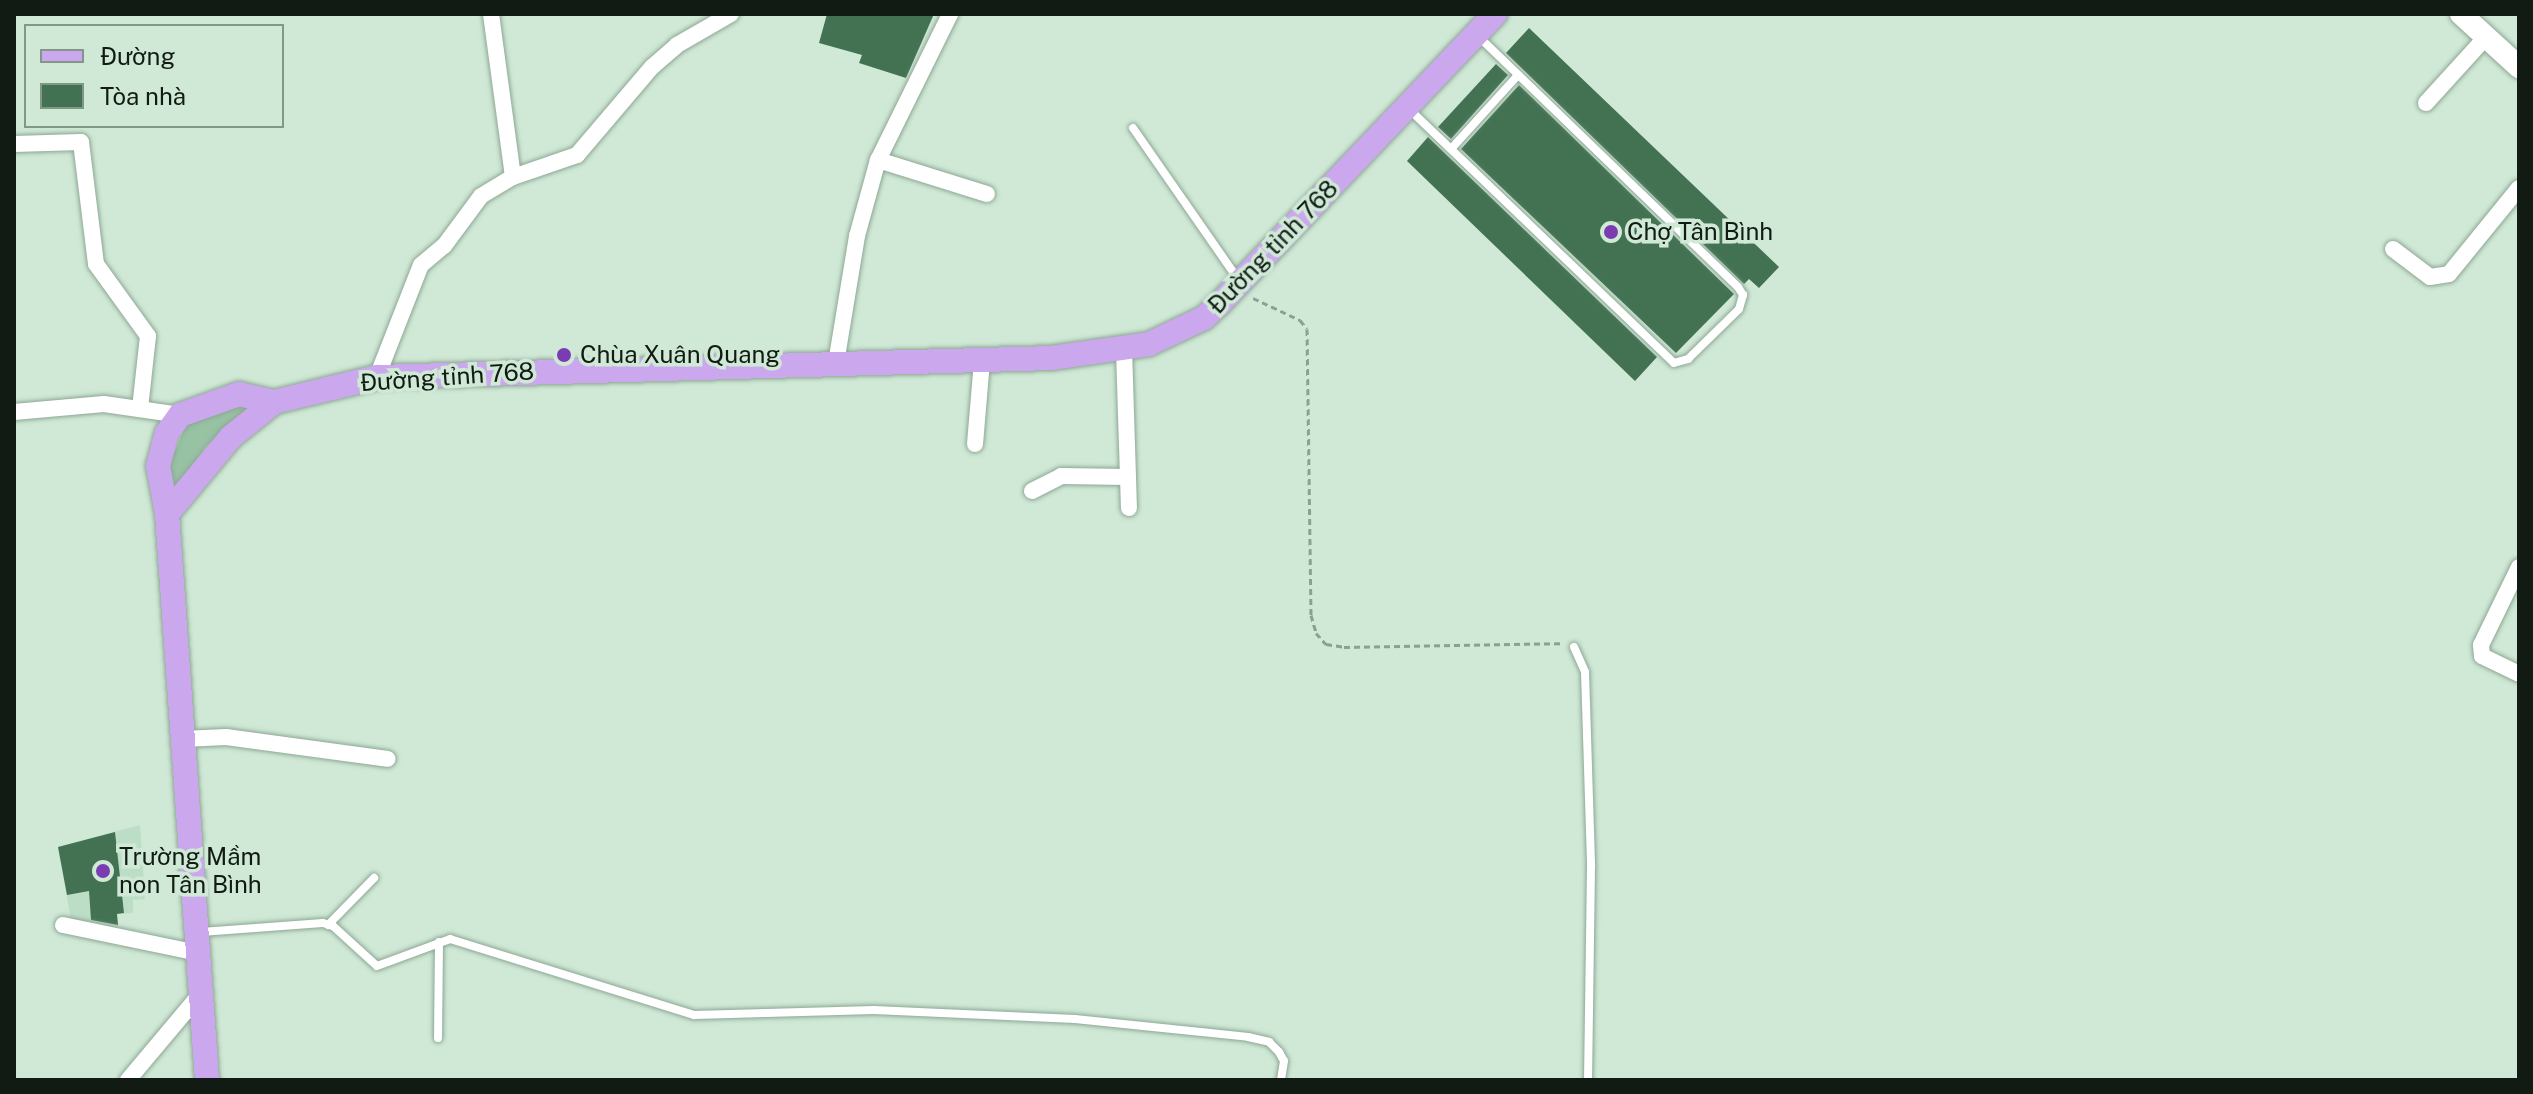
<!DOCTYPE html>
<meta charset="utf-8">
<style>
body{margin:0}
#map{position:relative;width:2533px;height:1094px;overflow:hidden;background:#cfe9d6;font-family:"Public Sans",sans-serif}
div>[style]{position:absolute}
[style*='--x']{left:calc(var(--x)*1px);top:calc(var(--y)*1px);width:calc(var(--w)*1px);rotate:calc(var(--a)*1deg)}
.built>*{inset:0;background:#bddec6}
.green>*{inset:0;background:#98c2a4}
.building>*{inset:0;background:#437253}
.path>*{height:3px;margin-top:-1.5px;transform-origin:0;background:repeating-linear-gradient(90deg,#8ca091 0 6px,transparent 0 10px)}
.roads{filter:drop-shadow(0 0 2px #8ea795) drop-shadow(0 0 2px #8ea795)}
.service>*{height:8px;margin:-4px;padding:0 4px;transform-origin:4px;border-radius:4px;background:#fff}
.minor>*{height:16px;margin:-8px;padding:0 8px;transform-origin:8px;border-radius:8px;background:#fff}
.secondary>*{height:22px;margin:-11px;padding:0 11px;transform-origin:11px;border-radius:11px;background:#fff}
.primary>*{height:24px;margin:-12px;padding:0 12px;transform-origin:12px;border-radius:12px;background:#cba8ed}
.dots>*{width:22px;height:22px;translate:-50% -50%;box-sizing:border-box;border:4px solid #cfe9d6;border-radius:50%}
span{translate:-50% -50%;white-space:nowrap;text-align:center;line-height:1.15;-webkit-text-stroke:7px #cfe9d6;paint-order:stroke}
.poi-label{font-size:24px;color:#111b14}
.left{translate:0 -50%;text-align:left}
.street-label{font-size:24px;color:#111b14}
.frame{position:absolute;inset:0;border:16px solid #111b14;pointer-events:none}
.legend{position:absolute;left:24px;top:24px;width:260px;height:104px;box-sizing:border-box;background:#cfe9d6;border:2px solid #839788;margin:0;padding:10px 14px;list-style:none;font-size:24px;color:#111b14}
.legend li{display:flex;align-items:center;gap:16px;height:40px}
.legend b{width:40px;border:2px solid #839788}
</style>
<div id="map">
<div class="built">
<div style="clip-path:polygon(140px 825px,145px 899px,133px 900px,133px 913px,117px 914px,118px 929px,71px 920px,58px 847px)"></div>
</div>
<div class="green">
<div style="clip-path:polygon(238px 406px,251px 407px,206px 446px,173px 493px,168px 467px,187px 423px)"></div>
</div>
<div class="building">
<div style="clip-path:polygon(827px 14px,934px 14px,906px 78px,859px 63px,862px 55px,819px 43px)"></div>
<div style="clip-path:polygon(1529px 28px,1779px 267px,1759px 288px,1749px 279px,1744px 284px,1506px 53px)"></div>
<div style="clip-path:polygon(1496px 64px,1508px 75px,1451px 139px,1438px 127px)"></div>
<div style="clip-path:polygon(1519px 85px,1734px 294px,1676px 353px,1461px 149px)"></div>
<div style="clip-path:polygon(1428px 137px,1657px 357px,1635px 381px,1407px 161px)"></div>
<div style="clip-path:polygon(115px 832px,124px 913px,117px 914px,118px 925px,91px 920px,89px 891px,67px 895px,58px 847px)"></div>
</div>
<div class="path">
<div style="--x:1253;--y:298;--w:52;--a:25.1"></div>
<div style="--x:1300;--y:320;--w:11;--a:52"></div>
<div style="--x:1307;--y:329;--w:286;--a:89.2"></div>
<div style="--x:1311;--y:615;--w:19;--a:74"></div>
<div style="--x:1316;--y:633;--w:15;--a:48"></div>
<div style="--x:1326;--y:644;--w:18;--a:9"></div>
<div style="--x:1344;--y:647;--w:219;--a:-1"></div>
</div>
<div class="roads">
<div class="service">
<div style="--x:1408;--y:108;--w:368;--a:43.8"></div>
<div style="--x:1674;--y:363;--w:15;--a:-16"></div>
<div style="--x:1688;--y:359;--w:71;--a:-44.4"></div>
<div style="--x:1739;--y:309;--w:15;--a:-74"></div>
<div style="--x:1743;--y:295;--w:9;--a:-122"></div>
<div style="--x:1738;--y:287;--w:363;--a:-136"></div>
<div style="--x:1133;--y:128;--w:184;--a:55.2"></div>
<div style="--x:1451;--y:149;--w:100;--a:-47.8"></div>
<div style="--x:1574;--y:647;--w:27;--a:66"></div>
<div style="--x:1585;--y:672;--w:195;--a:88.2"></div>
<div style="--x:1591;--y:867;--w:213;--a:90.8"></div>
<div style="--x:328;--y:925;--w:66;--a:-45.6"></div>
<div style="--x:201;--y:932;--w:122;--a:-4.2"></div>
<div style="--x:323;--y:923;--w:10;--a:17"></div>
<div style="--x:333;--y:926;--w:59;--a:42.3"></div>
<div style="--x:377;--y:966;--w:78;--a:-20.3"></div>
<div style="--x:450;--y:939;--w:256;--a:17.3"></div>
<div style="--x:694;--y:1015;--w:180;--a:-1.6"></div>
<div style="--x:874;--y:1010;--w:201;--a:2.6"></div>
<div style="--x:1075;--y:1019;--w:174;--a:5.9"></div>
<div style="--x:1248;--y:1037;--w:22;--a:13"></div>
<div style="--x:1269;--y:1042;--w:14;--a:45"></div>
<div style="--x:1279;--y:1052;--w:10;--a:61"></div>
<div style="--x:1284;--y:1061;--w:19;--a:99"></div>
<div style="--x:438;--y:1038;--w:96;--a:-89.4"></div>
</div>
<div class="minor">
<div style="--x:491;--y:14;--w:164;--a:82.3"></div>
<div style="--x:2426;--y:103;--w:89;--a:-47.7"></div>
<div style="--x:14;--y:144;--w:67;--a:-1.7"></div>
<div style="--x:81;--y:142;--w:123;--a:83"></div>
<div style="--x:96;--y:264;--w:89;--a:54.2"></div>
<div style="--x:148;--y:336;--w:72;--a:96.3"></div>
<div style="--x:878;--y:160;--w:163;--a:-63.7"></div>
<div style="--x:2393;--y:249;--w:46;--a:37.1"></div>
<div style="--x:2430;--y:277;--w:19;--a:-9"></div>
<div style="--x:2449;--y:274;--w:111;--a:-50.9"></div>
<div style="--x:1124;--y:350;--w:158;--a:88.2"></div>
<div style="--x:836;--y:363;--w:129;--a:-80.6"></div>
<div style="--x:857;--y:236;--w:79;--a:-74.6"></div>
<div style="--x:878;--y:160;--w:114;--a:17.3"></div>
<div style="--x:377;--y:377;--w:120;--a:-68.6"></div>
<div style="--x:421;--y:265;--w:30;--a:-40"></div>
<div style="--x:444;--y:246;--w:62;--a:-53.5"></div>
<div style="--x:481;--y:196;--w:37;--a:-31"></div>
<div style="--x:513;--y:177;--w:68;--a:-19"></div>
<div style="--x:577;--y:155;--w:116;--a:-49.6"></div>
<div style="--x:652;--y:67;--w:33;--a:-41"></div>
<div style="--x:677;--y:45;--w:62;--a:-29.9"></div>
<div style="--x:14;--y:412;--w:90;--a:-5.1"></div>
<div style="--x:104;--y:404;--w:77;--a:8.2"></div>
<div style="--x:975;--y:444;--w:84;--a:-85.2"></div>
<div style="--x:1032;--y:491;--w:33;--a:-27"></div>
<div style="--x:1061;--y:476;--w:67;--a:0.9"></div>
<div style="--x:2519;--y:567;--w:87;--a:116"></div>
<div style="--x:2481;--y:645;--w:11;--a:85"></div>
<div style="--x:2482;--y:656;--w:41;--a:25.9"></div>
<div style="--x:183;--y:739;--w:43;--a:-2.7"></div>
<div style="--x:226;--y:737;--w:163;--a:7.7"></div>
<div style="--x:63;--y:925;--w:138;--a:11.7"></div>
<div style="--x:128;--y:1080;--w:114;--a:-50"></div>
</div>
<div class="secondary">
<div style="--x:2461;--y:14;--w:79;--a:42.4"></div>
</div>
<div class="primary">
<div style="--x:167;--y:514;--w:49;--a:-100.6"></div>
<div style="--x:158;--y:466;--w:34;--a:-75"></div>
<div style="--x:167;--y:433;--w:22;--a:-54"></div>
<div style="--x:180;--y:415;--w:63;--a:-19.6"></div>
<div style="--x:239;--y:394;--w:36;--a:13"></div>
<div style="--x:207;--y:1080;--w:567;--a:-94.04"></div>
<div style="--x:167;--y:514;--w:100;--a:-50.3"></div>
<div style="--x:231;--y:437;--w:55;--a:-39.1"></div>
<div style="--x:274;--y:402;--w:106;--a:-13.6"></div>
<div style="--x:377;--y:377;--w:674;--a:-1.61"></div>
<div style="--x:1051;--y:358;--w:99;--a:-8.1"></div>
<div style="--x:1149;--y:344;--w:61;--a:-25.3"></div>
<div style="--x:1204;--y:318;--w:23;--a:-43"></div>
<div style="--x:1221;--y:302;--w:398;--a:-46.4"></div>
</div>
</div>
<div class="dots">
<div style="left:1611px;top:232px;background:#7c3cb1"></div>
<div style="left:564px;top:355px;background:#7c3cb1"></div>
<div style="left:103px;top:871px;background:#7c3cb1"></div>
</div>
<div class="poi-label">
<span class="left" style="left:1627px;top:232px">Chợ Tân Bình</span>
<span class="left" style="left:580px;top:355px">Chùa Xuân Quang</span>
<span class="left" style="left:119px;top:871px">Trường Mầm<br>non Tân Bình</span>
</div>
<div class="street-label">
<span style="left:1273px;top:247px;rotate:-46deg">Đường tỉnh 768</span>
<span style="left:447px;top:377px;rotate:-4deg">Đường tỉnh 768</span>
</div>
<div class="frame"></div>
<ul class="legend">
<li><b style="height:10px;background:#cba8ed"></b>Đường</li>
<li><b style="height:22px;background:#437253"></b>Tòa nhà</li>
</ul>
</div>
